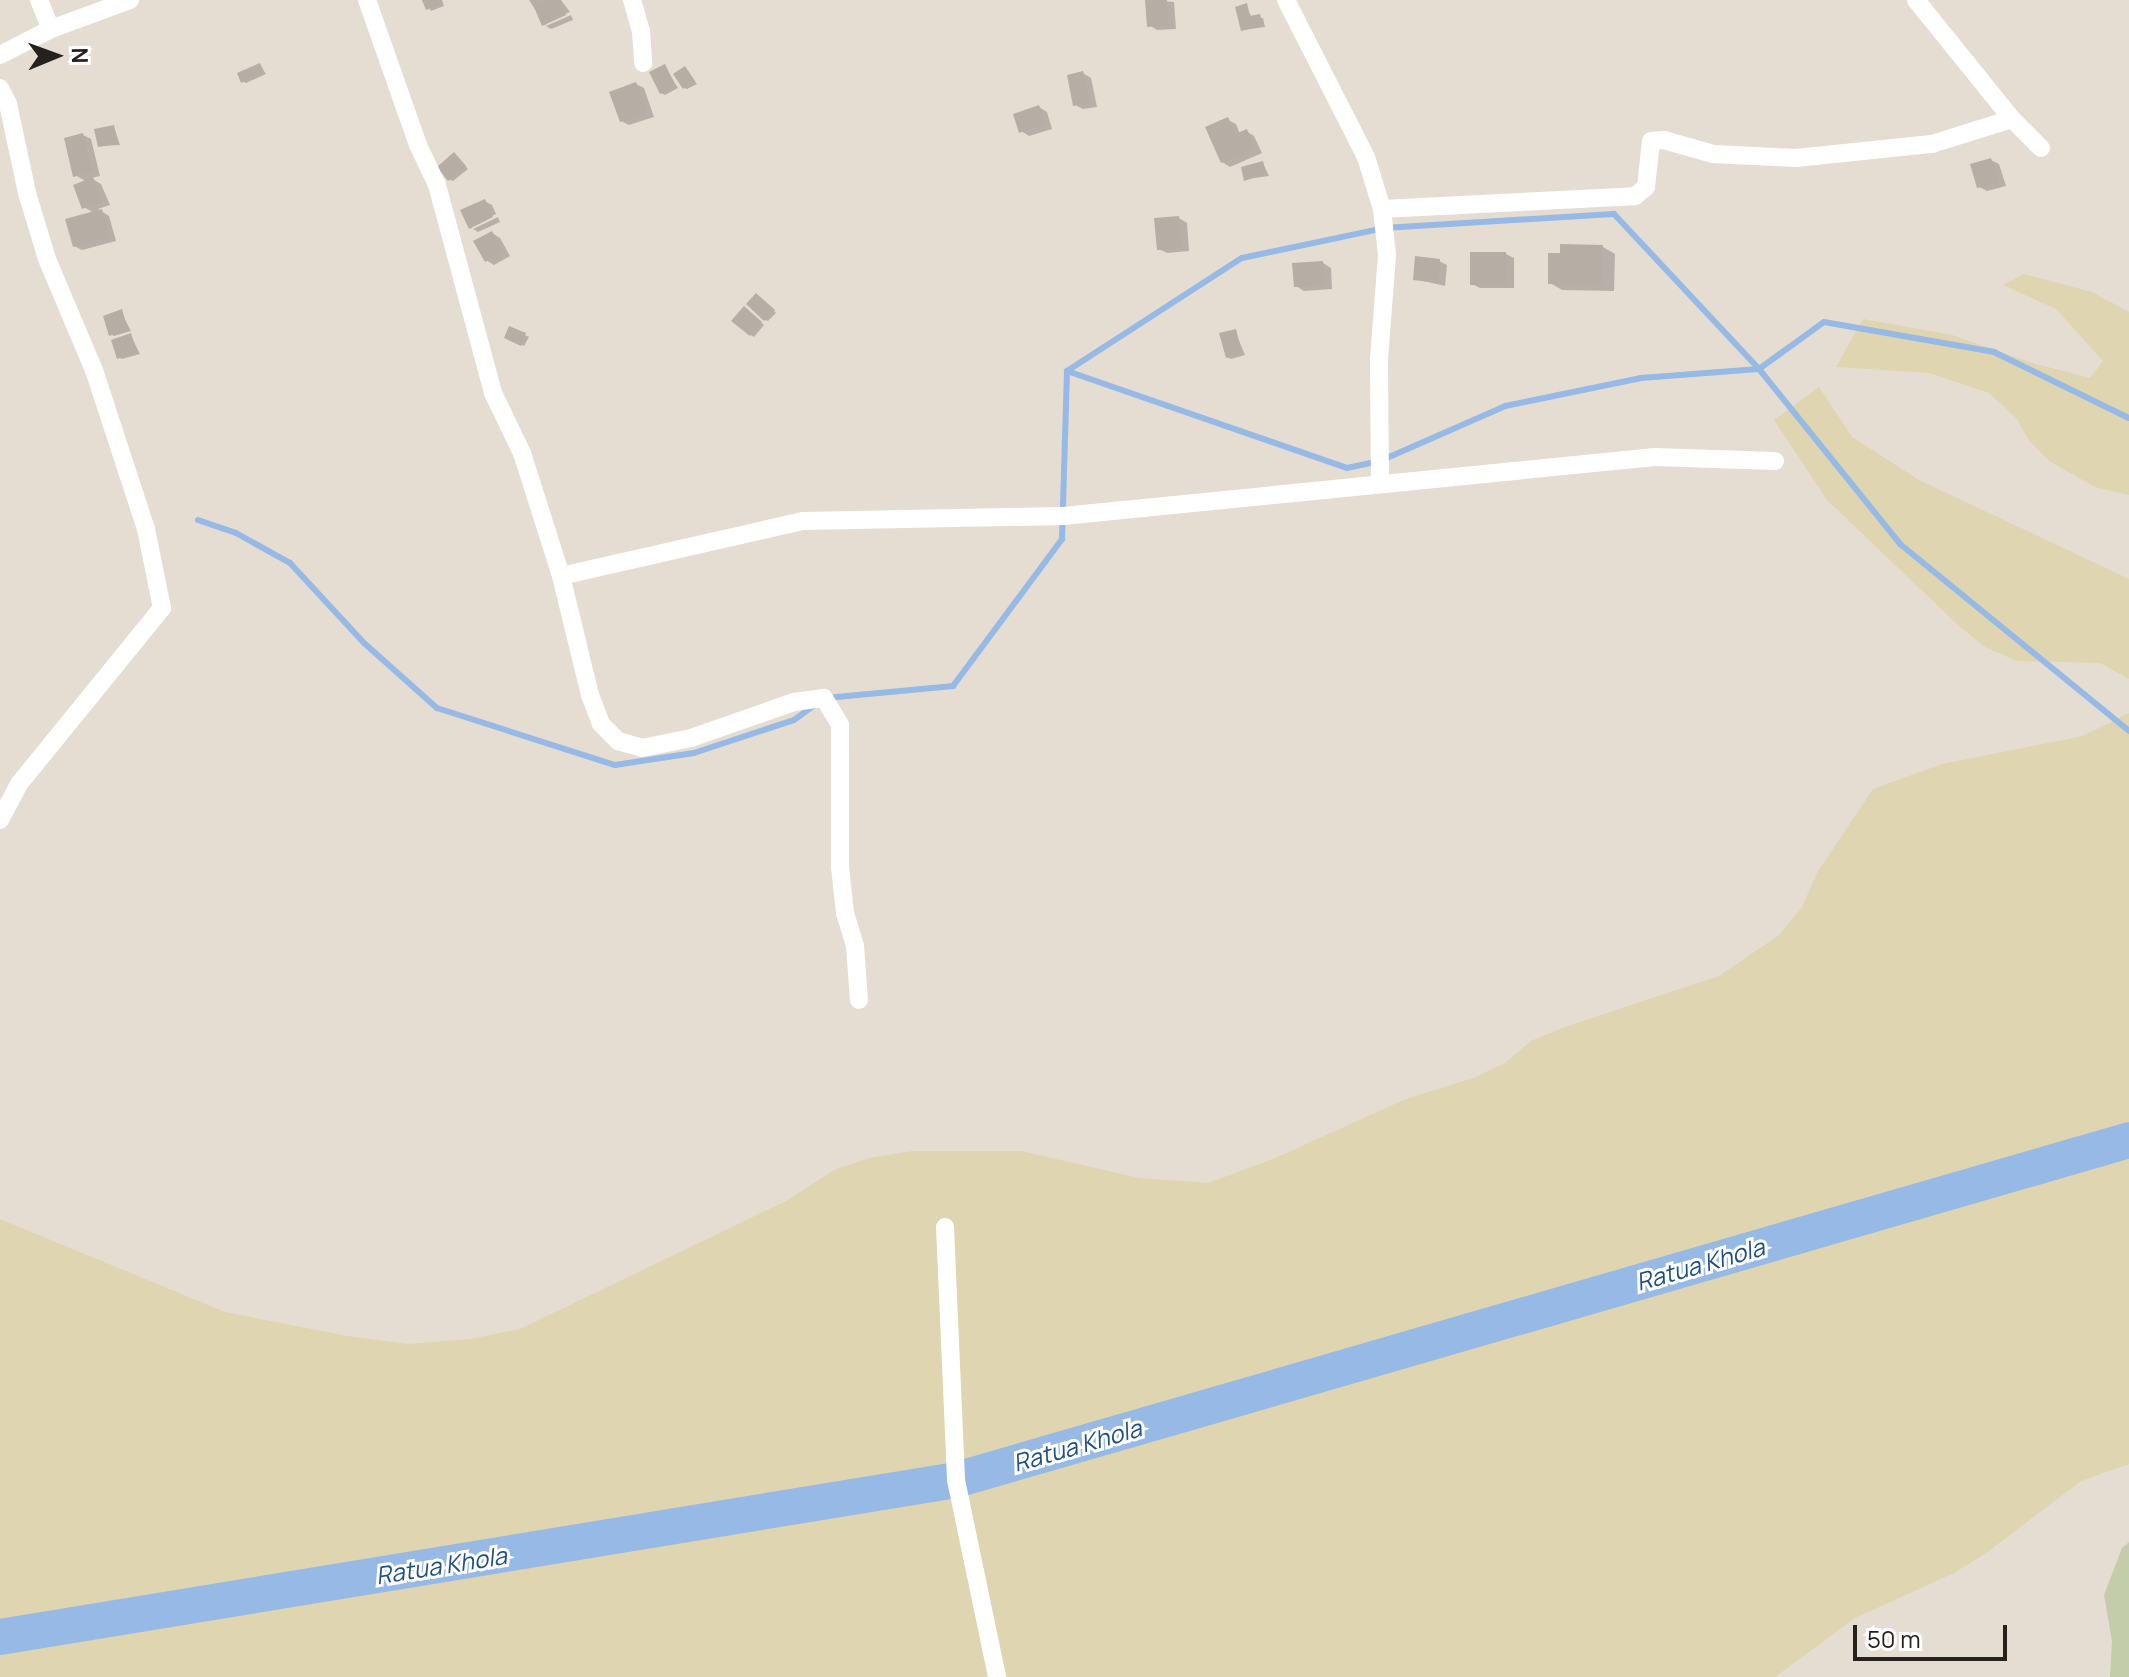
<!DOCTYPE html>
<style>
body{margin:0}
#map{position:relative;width:2129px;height:1677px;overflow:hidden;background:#e5ddd2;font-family:Manrope,sans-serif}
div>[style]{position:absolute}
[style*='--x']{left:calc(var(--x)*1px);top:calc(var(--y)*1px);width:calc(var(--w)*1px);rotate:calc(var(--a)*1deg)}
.green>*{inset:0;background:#c4cdaa}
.sand>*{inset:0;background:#dfd5b0}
.shadow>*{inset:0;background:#0003}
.stream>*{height:6px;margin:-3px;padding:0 3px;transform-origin:3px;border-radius:3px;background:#96bae5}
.river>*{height:36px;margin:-18px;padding:0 18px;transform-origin:18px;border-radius:18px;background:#96bae5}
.building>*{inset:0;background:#b6aea4}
.street>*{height:18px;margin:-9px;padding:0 9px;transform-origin:9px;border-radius:9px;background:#fff}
span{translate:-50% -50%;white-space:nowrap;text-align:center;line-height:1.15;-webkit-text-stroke:6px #fff;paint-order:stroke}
.water-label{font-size:24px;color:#1e4f85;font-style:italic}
.north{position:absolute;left:16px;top:16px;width:80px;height:80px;-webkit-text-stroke:6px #fff;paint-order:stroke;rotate:89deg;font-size:22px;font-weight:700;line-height:32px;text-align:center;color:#25221e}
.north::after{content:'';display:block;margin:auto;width:28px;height:36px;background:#25221e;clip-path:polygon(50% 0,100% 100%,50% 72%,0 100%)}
.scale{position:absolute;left:1853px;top:1625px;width:154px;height:36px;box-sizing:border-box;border:4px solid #25221e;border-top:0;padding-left:10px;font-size:24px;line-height:28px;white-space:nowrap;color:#25221e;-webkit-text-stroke:6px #fff;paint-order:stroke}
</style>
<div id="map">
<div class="green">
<div style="clip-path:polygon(2129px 1542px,2129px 1677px,2110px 1677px,2112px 1641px,2104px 1595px,2122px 1548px)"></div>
</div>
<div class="sand">
<div style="clip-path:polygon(2024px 274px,2092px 292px,2129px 312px,2129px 495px,2095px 487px,2049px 461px,2028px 439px,2017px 419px,1989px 393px,1929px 373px,1836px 367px,1863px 319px,1952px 335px,2032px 363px,2090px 378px,2103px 361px,2056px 309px,2003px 285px)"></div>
<div style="clip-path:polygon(1819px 387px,1852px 437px,1919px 480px,2129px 579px,2129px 679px,2100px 663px,2017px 661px,1985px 647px,1959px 626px,1827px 500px,1774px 420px)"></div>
<div style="clip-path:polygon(2129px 713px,2129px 1464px,2081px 1481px,1986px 1553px,1954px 1573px,1855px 1618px,1775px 1677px,0 1677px,0 1219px,225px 1312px,347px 1336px,408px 1344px,470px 1339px,520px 1329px,786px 1201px,836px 1169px,869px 1158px,913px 1151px,1021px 1151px,1139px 1178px,1208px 1183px,1273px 1159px,1406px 1099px,1473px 1078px,1505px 1063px,1531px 1041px,1562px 1028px,1719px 976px,1779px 935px,1802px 907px,1817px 873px,1873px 789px,1942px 764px,2083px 736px)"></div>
</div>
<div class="shadow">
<div style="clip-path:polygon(424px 0,442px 0,444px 6px,431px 11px)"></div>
<div style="clip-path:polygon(529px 0,561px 0,570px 12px,546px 22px,546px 26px)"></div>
<div style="clip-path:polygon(1147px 0,1174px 2px,1176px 29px,1157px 30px,1149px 25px)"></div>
<div style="clip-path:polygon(1246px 6px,1252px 18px,1263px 18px,1265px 27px,1243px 30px)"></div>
<div style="clip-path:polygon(571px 15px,573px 20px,551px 29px,546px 26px)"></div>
<div style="clip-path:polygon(260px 65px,266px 74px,246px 83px,242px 81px)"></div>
<div style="clip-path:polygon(665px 67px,678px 88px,665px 95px,661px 93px)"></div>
<div style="clip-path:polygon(685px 68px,697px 84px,687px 89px,684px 88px)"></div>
<div style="clip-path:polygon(1083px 73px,1091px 78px,1097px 107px,1083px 109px,1075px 105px)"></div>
<div style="clip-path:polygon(636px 84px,644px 88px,654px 117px,629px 125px,621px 121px)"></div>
<div style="clip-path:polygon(1039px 107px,1047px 112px,1052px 129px,1029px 136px,1021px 131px)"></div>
<div style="clip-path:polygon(1228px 120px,1236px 124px,1240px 134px,1246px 131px,1254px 136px,1262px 153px,1230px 167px,1222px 162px)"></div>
<div style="clip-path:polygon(114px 127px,120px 145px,99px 146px)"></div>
<div style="clip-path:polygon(83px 135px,91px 139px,100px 176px,91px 178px,101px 184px,110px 205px,98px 209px,109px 216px,116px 241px,82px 250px,74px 246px,94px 213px,84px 207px,87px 182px,75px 175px)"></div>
<div style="clip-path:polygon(457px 156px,468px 169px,453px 181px,450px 180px)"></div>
<div style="clip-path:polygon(1991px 160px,1999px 164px,2006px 186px,1987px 191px,1979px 187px)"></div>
<div style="clip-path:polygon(1263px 163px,1269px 176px,1246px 179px)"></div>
<div style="clip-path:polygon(484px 201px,492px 205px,496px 214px,472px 225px,472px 229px,470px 227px)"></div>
<div style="clip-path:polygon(498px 217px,500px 222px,478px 232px,473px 229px)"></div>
<div style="clip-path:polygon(1179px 218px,1187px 223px,1189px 251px,1167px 253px,1159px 249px)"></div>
<div style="clip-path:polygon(492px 233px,500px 238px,510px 256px,494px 265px,486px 260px)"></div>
<div style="clip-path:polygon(1603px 247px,1615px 254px,1614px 291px,1562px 290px,1550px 283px,1562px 255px)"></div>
<div style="clip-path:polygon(1506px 254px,1514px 258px,1514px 288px,1480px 288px,1472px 284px)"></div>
<div style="clip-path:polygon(1439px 261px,1447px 265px,1445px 286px,1415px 279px)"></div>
<div style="clip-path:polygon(1323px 263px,1331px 268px,1332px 289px,1304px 291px,1296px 286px)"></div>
<div style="clip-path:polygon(760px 297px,776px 313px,768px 321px,765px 320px)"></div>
<div style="clip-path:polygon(748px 311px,764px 325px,754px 337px,751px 335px)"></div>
<div style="clip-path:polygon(121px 312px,131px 331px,114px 336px,111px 334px)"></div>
<div style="clip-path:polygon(510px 328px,529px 337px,524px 346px,506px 337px)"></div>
<div style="clip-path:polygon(1235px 331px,1245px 355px,1231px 359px,1227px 357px)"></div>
<div style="clip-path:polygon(131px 336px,140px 354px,122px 359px,118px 357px)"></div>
</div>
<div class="stream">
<div style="--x:1067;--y:371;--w:296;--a:19.1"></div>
<div style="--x:1347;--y:468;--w:34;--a:-12"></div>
<div style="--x:1380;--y:461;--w:137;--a:-23.7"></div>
<div style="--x:1505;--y:406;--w:139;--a:-11.6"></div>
<div style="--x:1641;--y:378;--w:118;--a:-4.4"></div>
<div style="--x:1759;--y:369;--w:80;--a:-35.9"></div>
<div style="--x:1824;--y:322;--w:173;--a:10"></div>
<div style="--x:1994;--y:352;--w:150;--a:26.1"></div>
<div style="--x:198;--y:520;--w:40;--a:18.9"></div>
<div style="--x:236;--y:533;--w:62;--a:29.1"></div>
<div style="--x:290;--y:563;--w:109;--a:47.2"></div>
<div style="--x:364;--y:643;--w:98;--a:41.7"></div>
<div style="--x:437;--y:708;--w:187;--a:17.8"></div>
<div style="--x:615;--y:765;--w:80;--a:-8.6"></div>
<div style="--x:694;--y:753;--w:105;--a:-18.3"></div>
<div style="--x:794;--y:720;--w:24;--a:-36"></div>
<div style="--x:826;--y:698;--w:128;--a:-5.4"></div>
<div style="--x:953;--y:686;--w:183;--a:-53.4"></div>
<div style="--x:1062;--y:539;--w:168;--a:-88.3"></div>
<div style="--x:1067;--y:371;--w:208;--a:-32.9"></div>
<div style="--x:1242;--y:258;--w:145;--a:-11.9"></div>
<div style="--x:1384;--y:228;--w:230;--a:-3.5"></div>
<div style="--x:1614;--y:214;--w:212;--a:46.9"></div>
<div style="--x:1759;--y:369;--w:225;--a:51.1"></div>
<div style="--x:1900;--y:544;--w:296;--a:39.2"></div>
</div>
<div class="river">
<div style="--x:0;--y:1637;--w:969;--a:-9.33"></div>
<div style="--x:956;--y:1480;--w:1221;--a:-16.16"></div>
</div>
<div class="building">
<div style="clip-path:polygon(422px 0,441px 0,442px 4px,426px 10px)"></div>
<div style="clip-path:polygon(549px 0,560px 0,566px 15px,542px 26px,534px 7px)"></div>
<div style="clip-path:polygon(1145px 0,1167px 0,1168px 25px,1147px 27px)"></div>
<div style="clip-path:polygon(1247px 3px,1250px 16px,1260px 14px,1263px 26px,1241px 31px,1235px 7px)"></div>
<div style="clip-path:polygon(260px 63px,264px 72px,241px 83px,237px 73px)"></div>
<div style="clip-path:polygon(665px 64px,676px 87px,660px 94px,649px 72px)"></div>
<div style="clip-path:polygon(685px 66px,695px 81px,683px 89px,673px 74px)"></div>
<div style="clip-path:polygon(1083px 71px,1090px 103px,1073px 106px,1067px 75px)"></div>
<div style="clip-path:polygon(636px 82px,647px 112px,620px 122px,609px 92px)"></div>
<div style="clip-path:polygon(1039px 105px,1045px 124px,1019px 133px,1013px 114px)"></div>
<div style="clip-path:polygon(1228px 117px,1235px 134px,1247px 129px,1255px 148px,1221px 163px,1205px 127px)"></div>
<div style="clip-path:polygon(114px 125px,118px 144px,98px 147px,94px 129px)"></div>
<div style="clip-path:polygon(83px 133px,93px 172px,73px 177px,64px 138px)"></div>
<div style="clip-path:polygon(454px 152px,466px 166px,448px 181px,437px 167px)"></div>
<div style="clip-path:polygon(1991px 158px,1999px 182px,1977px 188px,1970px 164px)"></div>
<div style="clip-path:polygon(1263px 161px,1266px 174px,1244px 181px,1241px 167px)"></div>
<div style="clip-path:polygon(93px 177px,103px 201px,82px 209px,73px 185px)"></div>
<div style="clip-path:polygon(485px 199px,493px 217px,469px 229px,460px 210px)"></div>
<div style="clip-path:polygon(102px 209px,109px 237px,73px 247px,65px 219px)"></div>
<div style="clip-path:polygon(1179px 216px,1182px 248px,1157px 250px,1154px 218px)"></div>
<div style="clip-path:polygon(492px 231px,503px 251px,485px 262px,473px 241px)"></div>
<div style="clip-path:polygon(1560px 244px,1603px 245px,1602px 285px,1548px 284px,1548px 253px,1560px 253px)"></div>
<div style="clip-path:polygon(1470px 252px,1506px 252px,1507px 285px,1470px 285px)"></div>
<div style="clip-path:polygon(1415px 256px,1440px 259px,1438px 283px,1413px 280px)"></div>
<div style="clip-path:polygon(1323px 261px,1325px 285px,1294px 287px,1292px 263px)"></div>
<div style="clip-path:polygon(756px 293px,775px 310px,764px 321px,746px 304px)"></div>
<div style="clip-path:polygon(744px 306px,762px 322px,750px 336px,731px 321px)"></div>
<div style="clip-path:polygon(122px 309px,128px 330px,109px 336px,103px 316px)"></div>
<div style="clip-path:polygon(509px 326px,526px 333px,521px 346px,504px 338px)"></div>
<div style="clip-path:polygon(1236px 329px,1242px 354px,1226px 358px,1219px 333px)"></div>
<div style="clip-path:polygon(131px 333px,137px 352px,117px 359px,111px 340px)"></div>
</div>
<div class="street">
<div style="--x:39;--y:0;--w:31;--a:68"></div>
<div style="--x:367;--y:0;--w:154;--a:70.6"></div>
<div style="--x:418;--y:145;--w:44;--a:64.6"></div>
<div style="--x:437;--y:185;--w:215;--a:74.9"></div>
<div style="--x:493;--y:393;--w:67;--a:64.2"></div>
<div style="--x:522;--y:453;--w:129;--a:72.4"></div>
<div style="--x:561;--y:576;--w:122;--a:76.3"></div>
<div style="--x:590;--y:695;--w:31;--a:69"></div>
<div style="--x:601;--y:724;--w:24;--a:45"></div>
<div style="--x:618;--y:741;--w:25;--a:16"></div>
<div style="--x:642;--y:748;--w:50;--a:-11.5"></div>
<div style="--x:691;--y:738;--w:109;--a:-19.3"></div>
<div style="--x:794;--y:702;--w:30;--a:-8"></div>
<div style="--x:824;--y:698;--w:31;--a:59"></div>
<div style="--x:840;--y:725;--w:142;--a:90"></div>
<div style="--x:840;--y:867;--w:46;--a:83.8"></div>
<div style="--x:845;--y:913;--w:34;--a:73"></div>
<div style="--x:855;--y:946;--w:54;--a:85.8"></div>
<div style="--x:632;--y:0;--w:32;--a:74"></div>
<div style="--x:641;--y:31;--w:32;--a:86"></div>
<div style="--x:1286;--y:0;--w:176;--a:63"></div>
<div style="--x:1366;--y:157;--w:54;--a:72.9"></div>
<div style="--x:1382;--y:209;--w:253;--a:-2.9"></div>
<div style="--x:1635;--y:196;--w:14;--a:-39"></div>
<div style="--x:1646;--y:187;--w:46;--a:-83.8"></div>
<div style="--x:1651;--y:141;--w:13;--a:-4"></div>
<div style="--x:1664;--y:140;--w:51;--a:15.9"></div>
<div style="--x:1713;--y:154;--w:83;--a:2.8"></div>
<div style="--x:1796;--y:158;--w:137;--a:-5.9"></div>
<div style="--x:1932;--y:144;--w:84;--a:-17.4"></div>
<div style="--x:1916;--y:0;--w:153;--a:51.1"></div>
<div style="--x:2012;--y:119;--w:41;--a:45"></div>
<div style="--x:0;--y:55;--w:57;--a:-27"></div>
<div style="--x:51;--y:29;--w:84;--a:-20.2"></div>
<div style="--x:0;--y:88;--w:18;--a:63"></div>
<div style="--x:8;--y:104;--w:91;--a:77.9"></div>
<div style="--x:27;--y:193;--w:69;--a:73.1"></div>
<div style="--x:47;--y:259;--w:121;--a:67.1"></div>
<div style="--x:94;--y:370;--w:167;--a:71.9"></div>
<div style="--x:146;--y:529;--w:81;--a:78.6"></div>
<div style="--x:162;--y:608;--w:227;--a:129.1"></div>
<div style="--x:19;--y:784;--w:41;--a:117.8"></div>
<div style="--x:1380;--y:483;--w:124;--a:-90.5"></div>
<div style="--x:1379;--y:359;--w:104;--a:-85.6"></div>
<div style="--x:1387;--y:255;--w:46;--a:-96.2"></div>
<div style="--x:561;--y:576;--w:248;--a:-12.8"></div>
<div style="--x:803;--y:521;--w:260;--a:-1.1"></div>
<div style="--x:1063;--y:516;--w:595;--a:-5.69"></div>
<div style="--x:1655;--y:457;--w:120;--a:1.9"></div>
<div style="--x:945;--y:1227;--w:253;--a:87.5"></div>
<div style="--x:956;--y:1480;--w:201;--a:78.2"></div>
</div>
<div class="water-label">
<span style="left:1700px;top:1264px;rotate:-16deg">Ratua Khola</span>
<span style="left:1077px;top:1445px;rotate:-16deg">Ratua Khola</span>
<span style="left:441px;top:1565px;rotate:-9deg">Ratua Khola</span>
</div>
<div class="north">N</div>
<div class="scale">50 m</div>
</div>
